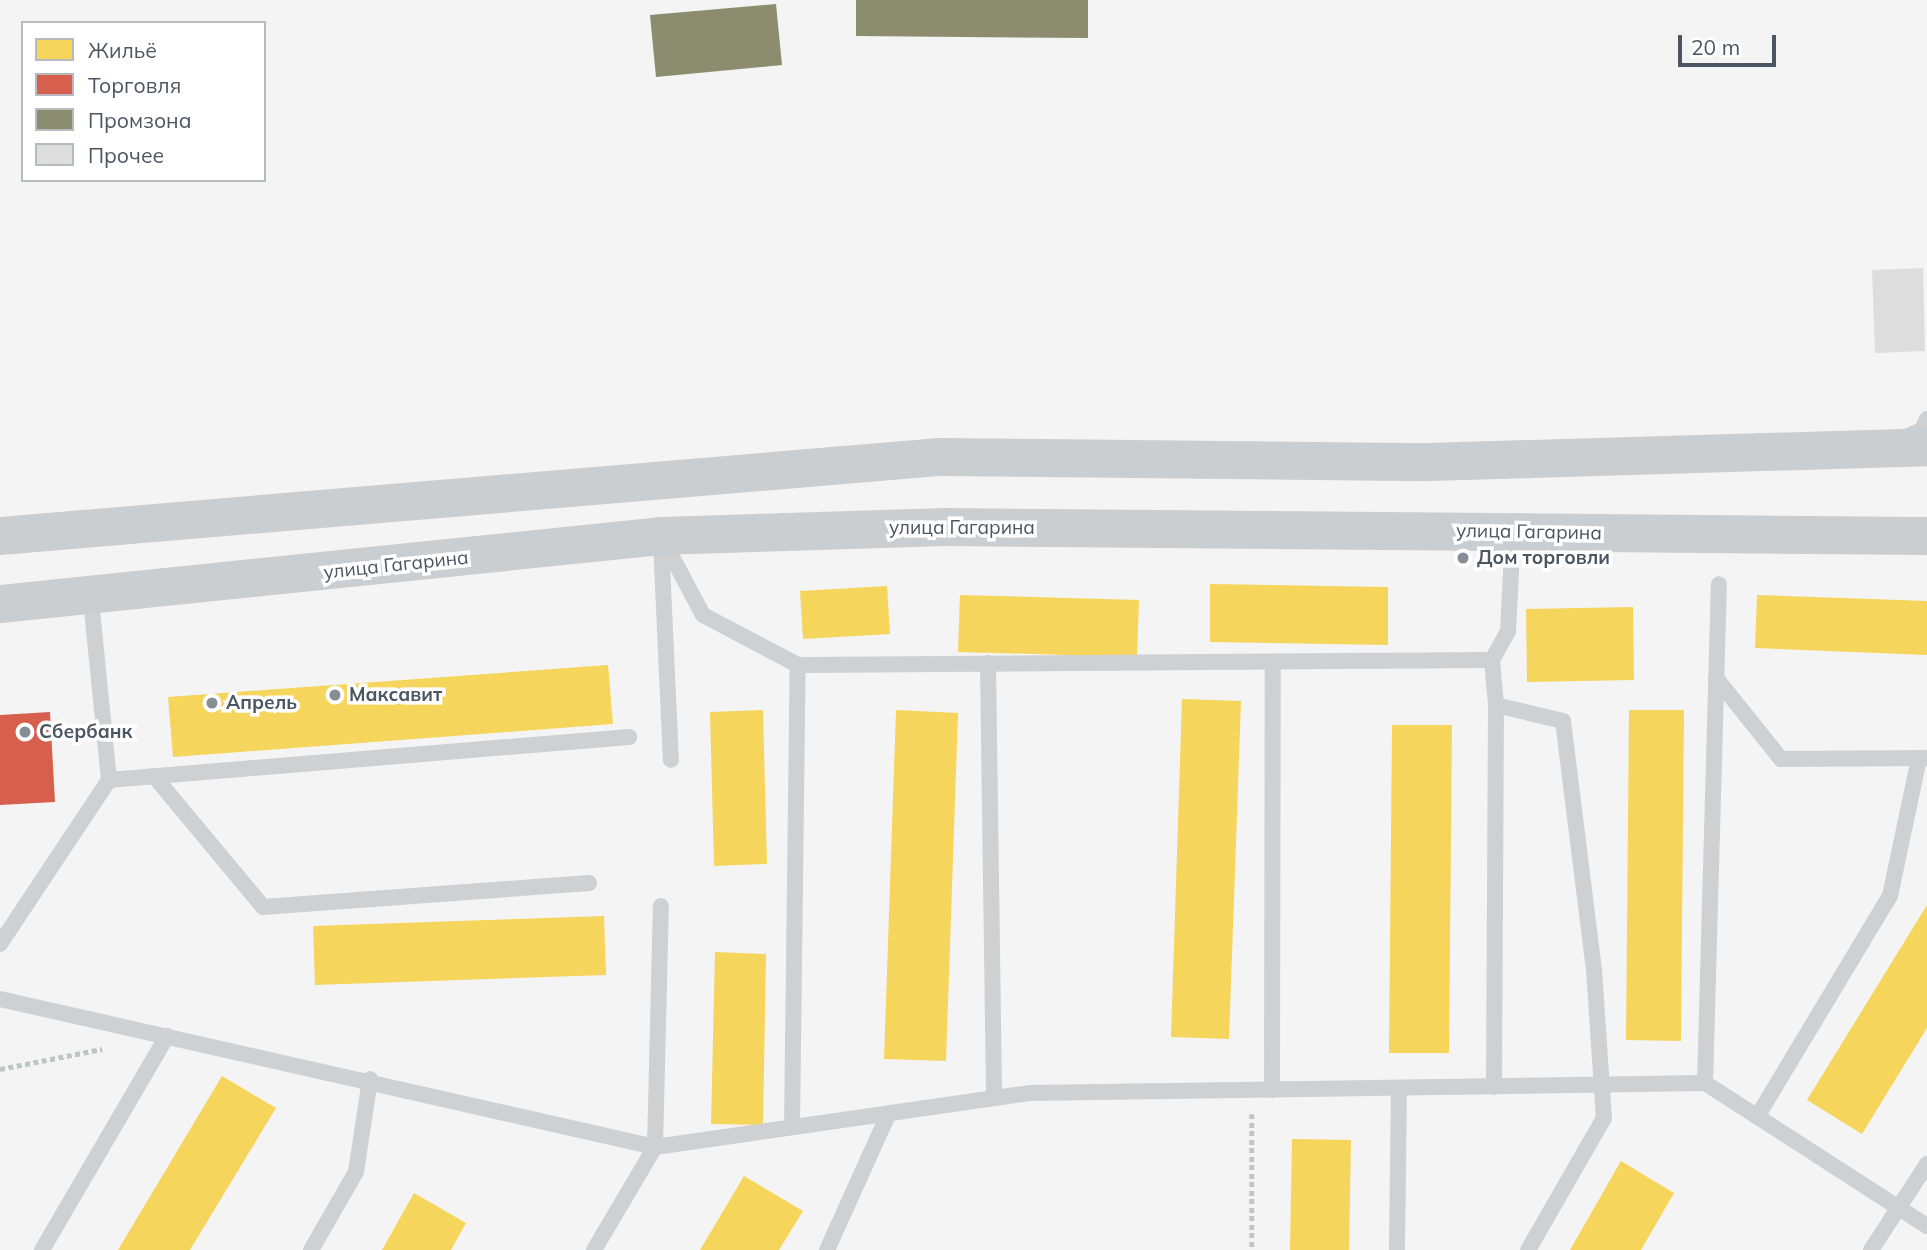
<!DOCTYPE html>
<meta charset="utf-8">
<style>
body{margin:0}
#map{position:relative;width:1927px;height:1250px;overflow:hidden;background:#f4f4f4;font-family:Mulish,sans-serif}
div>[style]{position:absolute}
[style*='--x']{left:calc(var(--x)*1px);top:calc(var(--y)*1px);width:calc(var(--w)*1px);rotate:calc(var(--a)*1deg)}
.homes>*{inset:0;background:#f6d55c}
.shops>*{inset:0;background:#d6604d}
.industry>*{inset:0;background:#8c8c6e}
.building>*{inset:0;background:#ddddde}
.path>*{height:4.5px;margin-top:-2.25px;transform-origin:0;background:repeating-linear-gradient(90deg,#bcc7c4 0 5px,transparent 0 8.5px)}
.service>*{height:16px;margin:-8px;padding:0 8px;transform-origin:8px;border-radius:8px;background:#ced0d2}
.primary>*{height:38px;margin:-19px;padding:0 19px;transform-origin:19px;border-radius:19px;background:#caced1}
.dots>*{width:19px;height:19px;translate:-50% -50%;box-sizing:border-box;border:4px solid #fff;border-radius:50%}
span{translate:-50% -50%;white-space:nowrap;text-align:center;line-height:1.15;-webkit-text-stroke:7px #fff;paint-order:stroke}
.street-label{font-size:19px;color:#4a5661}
.poi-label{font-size:19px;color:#4a5661;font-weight:700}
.left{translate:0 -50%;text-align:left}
.legend{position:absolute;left:21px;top:21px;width:245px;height:161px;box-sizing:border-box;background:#fff;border:2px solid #b7bbc0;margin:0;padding:9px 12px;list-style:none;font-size:21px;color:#4a5661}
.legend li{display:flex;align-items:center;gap:14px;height:35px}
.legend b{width:35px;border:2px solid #b7bbc0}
.scale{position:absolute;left:1678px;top:35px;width:98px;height:32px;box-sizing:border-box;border:4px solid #4a5661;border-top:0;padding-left:9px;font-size:21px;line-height:24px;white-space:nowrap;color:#4a5661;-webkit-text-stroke:5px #fff;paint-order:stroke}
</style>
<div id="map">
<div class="homes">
<div style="clip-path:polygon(1210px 584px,1388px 587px,1388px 645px,1210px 642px)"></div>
<div style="clip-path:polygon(887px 586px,890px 634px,803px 639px,800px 591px)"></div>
<div style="clip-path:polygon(960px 595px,1139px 600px,1137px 657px,958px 652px)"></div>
<div style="clip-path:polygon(1757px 595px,1927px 601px,1927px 655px,1755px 648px)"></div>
<div style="clip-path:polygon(1633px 607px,1634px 680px,1527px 682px,1526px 609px)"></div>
<div style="clip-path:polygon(608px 665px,613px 724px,173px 757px,168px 697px)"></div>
<div style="clip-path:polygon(1182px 699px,1241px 701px,1229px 1039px,1171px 1037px)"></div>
<div style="clip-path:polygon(763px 710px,767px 864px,714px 866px,710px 712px)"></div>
<div style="clip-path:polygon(896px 710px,958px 713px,946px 1061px,884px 1059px)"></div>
<div style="clip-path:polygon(1629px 710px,1684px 710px,1681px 1041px,1626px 1040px)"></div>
<div style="clip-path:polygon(1392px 725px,1452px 725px,1449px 1053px,1389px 1053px)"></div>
<div style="clip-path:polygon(1927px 905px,1927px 1028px,1862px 1134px,1807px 1100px)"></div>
<div style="clip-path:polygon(604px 916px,606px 975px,315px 985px,313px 926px)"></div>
<div style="clip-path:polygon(715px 952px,766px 954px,763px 1125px,711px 1124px)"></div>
<div style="clip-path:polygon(222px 1076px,276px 1108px,190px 1250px,118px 1250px)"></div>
<div style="clip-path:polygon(1292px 1139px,1351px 1140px,1349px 1250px,1290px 1250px)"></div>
<div style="clip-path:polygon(1621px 1161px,1674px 1193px,1641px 1250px,1570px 1250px)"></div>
<div style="clip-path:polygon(744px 1176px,803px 1211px,779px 1250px,700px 1250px)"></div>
<div style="clip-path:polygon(414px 1193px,466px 1223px,451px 1250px,382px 1250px)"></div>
</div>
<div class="shops">
<div style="clip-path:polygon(50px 712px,55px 802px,0 805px,0 715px)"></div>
</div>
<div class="industry">
<div style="clip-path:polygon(856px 0,1088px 0,1088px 38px,856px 36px)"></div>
<div style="clip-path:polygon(776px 4px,782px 65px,656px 77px,650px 15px)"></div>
</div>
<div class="building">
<div style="clip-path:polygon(1923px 268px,1925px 351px,1875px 353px,1872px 270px)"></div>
</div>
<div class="path">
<div style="--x:0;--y:1069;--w:104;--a:-11.1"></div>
<div style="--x:1252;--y:1114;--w:136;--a:90"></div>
</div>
<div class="service">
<div style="--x:1906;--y:437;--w:17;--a:-24"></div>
<div style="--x:1922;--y:430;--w:12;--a:-66"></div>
<div style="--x:662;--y:538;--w:87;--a:62"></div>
<div style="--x:703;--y:615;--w:107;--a:27.8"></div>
<div style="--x:798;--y:665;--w:694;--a:-0.41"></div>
<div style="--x:1492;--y:660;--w:45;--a:84.9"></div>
<div style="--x:1496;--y:705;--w:69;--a:13.4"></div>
<div style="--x:1563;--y:721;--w:250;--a:82.9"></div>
<div style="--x:1594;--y:969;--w:149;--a:86.2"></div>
<div style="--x:1604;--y:1118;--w:152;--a:119.9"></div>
<div style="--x:661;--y:542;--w:218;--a:87.4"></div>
<div style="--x:1492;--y:660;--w:33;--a:-61"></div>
<div style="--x:1508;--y:631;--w:99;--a:-87.1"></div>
<div style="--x:988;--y:663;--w:435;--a:89.2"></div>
<div style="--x:1716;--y:678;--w:104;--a:51.3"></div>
<div style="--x:1781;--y:759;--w:146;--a:-0.4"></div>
<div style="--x:154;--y:776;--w:170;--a:50.2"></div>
<div style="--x:263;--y:907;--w:327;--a:-4.2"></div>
<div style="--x:109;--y:780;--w:522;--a:-4.73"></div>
<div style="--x:0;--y:944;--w:197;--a:-56.4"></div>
<div style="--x:109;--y:780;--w:182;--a:-95.7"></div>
<div style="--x:0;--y:999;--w:672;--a:12.73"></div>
<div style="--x:655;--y:1147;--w:241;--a:-88.6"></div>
<div style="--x:1705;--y:1083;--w:499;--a:-88.4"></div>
<div style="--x:1494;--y:1087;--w:382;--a:-89.7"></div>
<div style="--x:1272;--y:1090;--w:428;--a:-89.9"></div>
<div style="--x:1757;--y:1117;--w:258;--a:-59"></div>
<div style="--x:1890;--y:896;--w:141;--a:-78.1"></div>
<div style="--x:792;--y:1127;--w:462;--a:-89.3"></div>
<div style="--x:42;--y:1250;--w:248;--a:-59.7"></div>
<div style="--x:311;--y:1250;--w:90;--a:-60"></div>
<div style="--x:356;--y:1172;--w:94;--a:-81.4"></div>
<div style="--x:594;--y:1250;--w:120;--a:-59.4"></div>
<div style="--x:655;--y:1147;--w:378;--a:-8.2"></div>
<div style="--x:1029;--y:1093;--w:676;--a:-0.85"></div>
<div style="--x:1705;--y:1083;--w:264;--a:32.8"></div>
<div style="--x:827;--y:1250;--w:150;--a:-65.7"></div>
<div style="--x:1397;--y:1250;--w:162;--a:-89.3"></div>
<div style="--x:1871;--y:1250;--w:103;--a:-56.9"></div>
</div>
<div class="primary">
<div style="--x:0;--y:536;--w:941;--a:-4.81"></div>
<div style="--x:938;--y:457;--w:491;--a:0.6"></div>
<div style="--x:1429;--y:462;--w:498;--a:-1.7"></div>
<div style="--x:0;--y:604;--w:664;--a:-5.87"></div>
<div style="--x:661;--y:536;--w:285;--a:-1.8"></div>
<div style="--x:946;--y:527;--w:981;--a:0.53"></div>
</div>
<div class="dots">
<div style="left:1463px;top:558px;background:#868d94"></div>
<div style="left:335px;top:695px;background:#868d94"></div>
<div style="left:212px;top:703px;background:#868d94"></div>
<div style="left:25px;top:732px;background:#868d94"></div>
</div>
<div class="street-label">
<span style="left:962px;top:528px">улица Гагарина</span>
<span style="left:1529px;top:532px;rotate:1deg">улица Гагарина</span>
<span style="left:396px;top:565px;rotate:-6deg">улица Гагарина</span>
</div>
<div class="poi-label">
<span class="left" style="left:1477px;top:558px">Дом торговли</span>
<span class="left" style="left:349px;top:695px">Максавит</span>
<span class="left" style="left:226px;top:703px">Апрель</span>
<span class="left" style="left:39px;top:732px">Сбербанк</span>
</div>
<ul class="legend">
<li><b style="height:19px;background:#f6d55c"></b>Жильё</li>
<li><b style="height:19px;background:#d6604d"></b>Торговля</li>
<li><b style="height:19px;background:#8c8c6e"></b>Промзона</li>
<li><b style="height:19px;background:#ddddde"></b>Прочее</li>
</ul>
<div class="scale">20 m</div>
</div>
